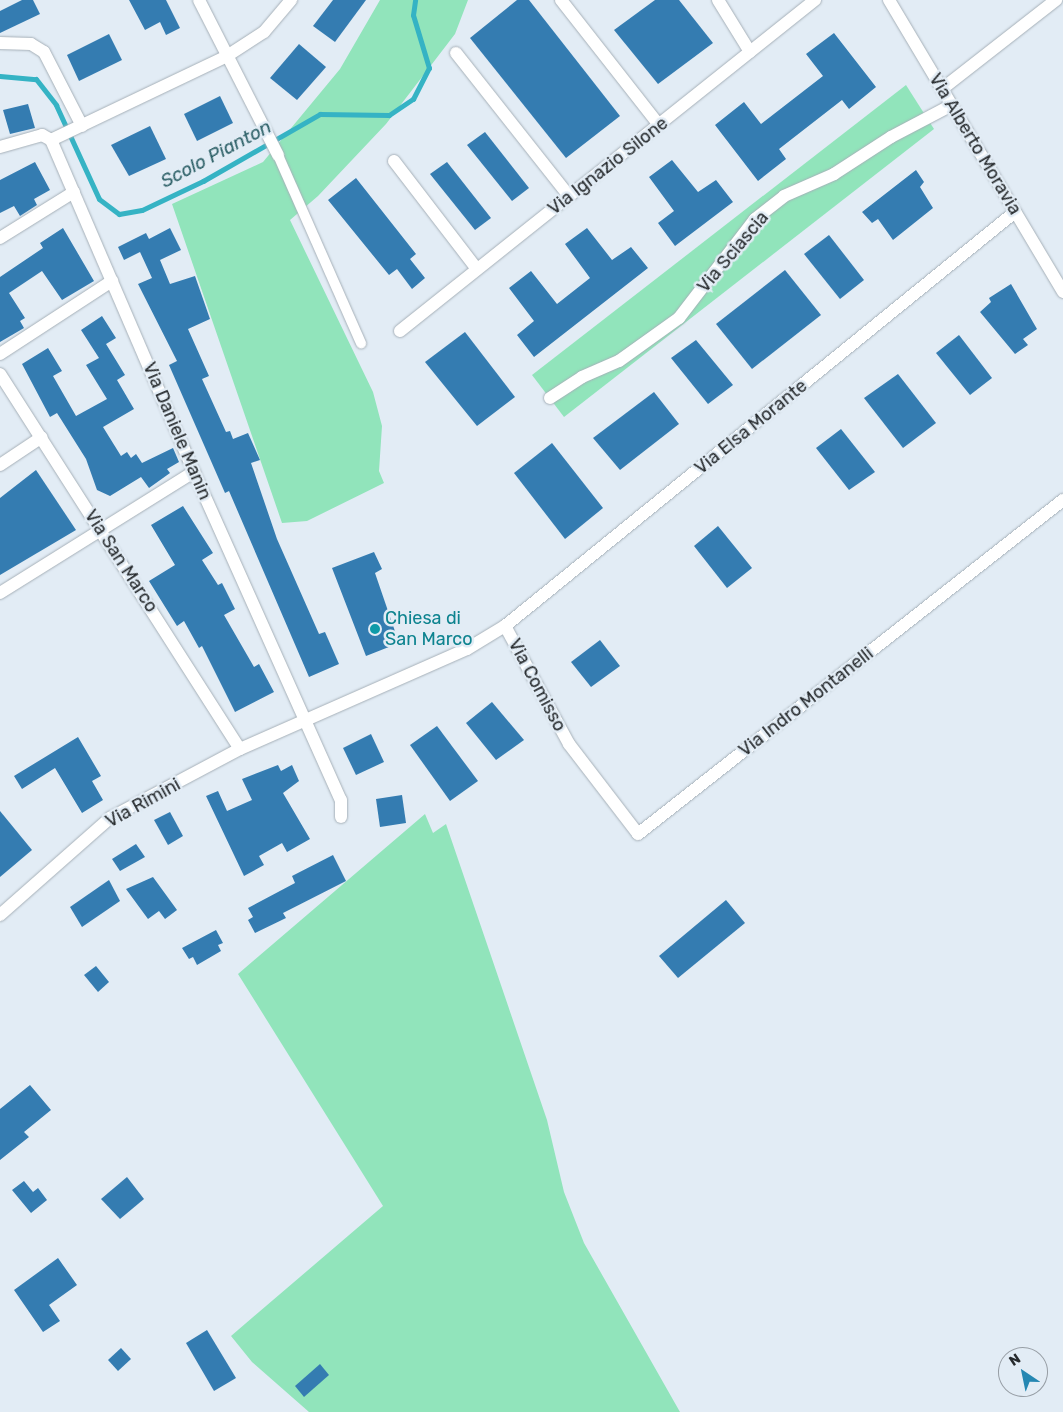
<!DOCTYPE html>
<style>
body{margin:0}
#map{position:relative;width:1063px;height:1412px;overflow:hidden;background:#e2ecf5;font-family:Rubik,sans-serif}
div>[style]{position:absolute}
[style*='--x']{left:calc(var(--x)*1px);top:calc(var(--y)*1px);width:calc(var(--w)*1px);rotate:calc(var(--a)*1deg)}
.green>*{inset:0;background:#91e4bb}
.stream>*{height:5px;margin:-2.5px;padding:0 2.5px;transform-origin:2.5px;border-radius:2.5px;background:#35b3c4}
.building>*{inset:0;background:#347cb1}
.roads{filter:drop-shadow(0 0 1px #a6b0b8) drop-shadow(0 0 1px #a6b0b8)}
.pedestrian>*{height:10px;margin:-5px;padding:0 5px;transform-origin:5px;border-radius:5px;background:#fff}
.minor>*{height:12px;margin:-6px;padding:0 6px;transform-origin:6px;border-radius:6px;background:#fff}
.dots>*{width:14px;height:14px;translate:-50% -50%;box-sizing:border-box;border:2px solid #e2ecf5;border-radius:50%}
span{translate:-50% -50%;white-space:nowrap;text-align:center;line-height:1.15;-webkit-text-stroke:5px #e2ecf5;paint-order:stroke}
.street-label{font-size:18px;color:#262a2d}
.culture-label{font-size:18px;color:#0d838f}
.left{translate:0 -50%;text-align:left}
.water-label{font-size:19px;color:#2d6067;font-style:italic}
.north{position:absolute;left:998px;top:1347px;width:50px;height:50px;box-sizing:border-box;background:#e2ecf5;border:1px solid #979ea5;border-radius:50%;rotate:326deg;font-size:14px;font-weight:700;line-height:20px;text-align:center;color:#262a2d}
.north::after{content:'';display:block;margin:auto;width:18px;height:22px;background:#2587b2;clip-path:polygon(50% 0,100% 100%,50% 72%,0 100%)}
</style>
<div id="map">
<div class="green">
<div style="clip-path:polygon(380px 0,468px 0,455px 34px,386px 124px,318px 196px,290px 220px,373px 392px,382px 426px,379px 471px,384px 483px,307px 521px,282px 523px,172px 204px,263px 162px,340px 69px)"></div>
<div style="clip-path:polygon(906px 85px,934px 129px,564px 417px,532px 375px)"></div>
<div style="clip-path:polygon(425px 814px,433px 833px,446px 824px,547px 1120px,564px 1192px,584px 1243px,680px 1412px,309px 1412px,252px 1362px,231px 1336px,383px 1206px,238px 974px)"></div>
</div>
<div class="stream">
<div style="--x:0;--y:76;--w:36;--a:5"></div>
<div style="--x:36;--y:79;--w:33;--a:52"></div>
<div style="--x:56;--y:105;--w:103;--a:65.4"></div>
<div style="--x:99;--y:199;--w:25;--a:37"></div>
<div style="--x:119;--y:214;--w:23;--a:-10"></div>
<div style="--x:142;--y:210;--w:68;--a:-25.4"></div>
<div style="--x:203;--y:181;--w:135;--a:-29.8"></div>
<div style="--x:320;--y:114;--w:69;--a:0.8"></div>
<div style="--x:389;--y:115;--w:29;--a:-34"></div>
<div style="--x:413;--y:99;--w:35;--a:-63"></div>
<div style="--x:429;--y:68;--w:55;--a:-106.8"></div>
<div style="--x:413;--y:15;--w:15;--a:-82"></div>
</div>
<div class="building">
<div style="clip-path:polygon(22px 0,33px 0,40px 14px,0 33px,0 11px)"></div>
<div style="clip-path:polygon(129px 0,166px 0,180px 28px,166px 35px,160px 22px,145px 30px)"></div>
<div style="clip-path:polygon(333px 0,366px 0,335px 42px,313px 26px)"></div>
<div style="clip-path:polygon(517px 0,529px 0,620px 116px,566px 158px,470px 38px)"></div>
<div style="clip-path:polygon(655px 0,679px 0,713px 43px,658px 84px,614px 30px)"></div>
<div style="clip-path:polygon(834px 33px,876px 87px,849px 109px,842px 100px,779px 149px,786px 159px,758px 181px,715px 125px,744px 102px,761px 124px,823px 76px,806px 54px)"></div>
<div style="clip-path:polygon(109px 34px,122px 60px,79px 81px,67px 55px)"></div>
<div style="clip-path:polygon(299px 44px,326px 67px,297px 100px,270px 78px)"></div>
<div style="clip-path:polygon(220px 96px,233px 123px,197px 141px,184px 114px)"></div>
<div style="clip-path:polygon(28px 104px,35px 128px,10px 134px,3px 110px)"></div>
<div style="clip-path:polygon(150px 126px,166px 159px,129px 176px,111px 145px)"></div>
<div style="clip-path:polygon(485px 132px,529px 188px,512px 201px,467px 145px)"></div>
<div style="clip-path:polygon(672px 160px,698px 192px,716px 180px,733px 202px,675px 246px,658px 223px,674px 211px,649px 177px)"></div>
<div style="clip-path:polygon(35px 162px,50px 190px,34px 199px,37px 205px,20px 216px,14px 206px,0 213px,0 180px)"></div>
<div style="clip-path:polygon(447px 162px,491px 218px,475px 230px,430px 174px)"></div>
<div style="clip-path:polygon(916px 170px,924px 182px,920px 187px,933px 208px,893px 240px,878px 219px,872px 223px,862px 212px)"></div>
<div style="clip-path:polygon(356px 178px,416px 254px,410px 259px,425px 278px,412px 289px,397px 269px,389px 275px,328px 200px)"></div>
<div style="clip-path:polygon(63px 228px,94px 281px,62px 300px,42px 271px,9px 293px,25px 318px,20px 321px,24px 328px,0 342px,0 277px,43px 248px,40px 243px)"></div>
<div style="clip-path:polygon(170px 228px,181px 250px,160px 260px,170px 284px,195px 276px,210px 319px,188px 329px,209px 376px,202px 379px,226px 432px,230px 431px,233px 439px,248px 433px,260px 460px,251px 463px,277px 539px,319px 634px,325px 632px,339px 664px,309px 677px,229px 491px,225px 493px,169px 365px,177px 361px,138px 284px,152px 278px,140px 252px,124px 260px,118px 247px,146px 233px,149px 239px)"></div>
<div style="clip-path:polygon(587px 228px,612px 260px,631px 247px,648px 268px,534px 357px,517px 335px,534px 321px,509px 288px,531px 271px,557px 304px,590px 278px,565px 244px)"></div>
<div style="clip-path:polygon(829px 235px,864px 280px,840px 299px,804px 254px)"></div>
<div style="clip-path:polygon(785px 270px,821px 315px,752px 369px,716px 324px)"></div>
<div style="clip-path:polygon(1011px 284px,1037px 329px,1023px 339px,1028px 345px,1015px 354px,980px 312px,991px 302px,989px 298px)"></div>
<div style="clip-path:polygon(102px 316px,116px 338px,106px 344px,125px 375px,117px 380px,134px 409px,103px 427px,121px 456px,127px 452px,131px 458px,136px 454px,142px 463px,173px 448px,179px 462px,167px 469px,170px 473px,149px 488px,141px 477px,110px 496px,97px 490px,86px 459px,57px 413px,50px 417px,22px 364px,48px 348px,62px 371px,53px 376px,76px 416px,107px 399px,86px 365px,99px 358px,81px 330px)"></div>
<div style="clip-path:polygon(465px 332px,515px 397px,477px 426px,425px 362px)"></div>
<div style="clip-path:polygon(959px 335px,992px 378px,970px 395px,936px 353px)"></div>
<div style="clip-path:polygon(696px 340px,733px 385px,708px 404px,671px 358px)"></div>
<div style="clip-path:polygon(898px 374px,936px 423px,903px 448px,864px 398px)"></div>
<div style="clip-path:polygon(654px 392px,679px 424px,620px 470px,593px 438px)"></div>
<div style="clip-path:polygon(841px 429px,875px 472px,849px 490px,816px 448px)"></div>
<div style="clip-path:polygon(552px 443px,603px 508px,565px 539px,514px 473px)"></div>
<div style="clip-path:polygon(36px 470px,76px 530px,0 575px,0 498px)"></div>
<div style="clip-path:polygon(183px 506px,213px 553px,202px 560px,218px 585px,222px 583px,235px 609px,224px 615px,254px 667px,259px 664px,274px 692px,235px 712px,202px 646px,199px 648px,184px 621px,177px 626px,149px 581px,175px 565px,151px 525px)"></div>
<div style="clip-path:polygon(718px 526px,752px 568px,727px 588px,694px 546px)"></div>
<div style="clip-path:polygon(374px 552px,382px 569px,375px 573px,399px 643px,366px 656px,332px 568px)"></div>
<div style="clip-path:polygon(600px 640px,620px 666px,591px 687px,571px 662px)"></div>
<div style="clip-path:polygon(492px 702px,524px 740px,496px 760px,466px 723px)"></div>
<div style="clip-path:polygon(437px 726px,478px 781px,450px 801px,410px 745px)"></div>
<div style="clip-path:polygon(371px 734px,384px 762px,356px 775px,343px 748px)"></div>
<div style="clip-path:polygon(78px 737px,101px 776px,92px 781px,103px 800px,82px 813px,55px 768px,22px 789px,14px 776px)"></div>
<div style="clip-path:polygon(278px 765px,281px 771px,292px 765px,299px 781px,283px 793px,310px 839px,287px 852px,282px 843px,259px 856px,264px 865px,244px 876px,206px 796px,218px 791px,227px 811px,252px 800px,242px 779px)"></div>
<div style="clip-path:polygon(402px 795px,406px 823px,380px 827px,376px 799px)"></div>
<div style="clip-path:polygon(0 811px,32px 850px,0 877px)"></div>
<div style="clip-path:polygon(170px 812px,183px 836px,168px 845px,154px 820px)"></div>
<div style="clip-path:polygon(136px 844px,145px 857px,120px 871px,112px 859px)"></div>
<div style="clip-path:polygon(333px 855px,346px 881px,283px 913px,286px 918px,255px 933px,248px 920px,253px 917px,248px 908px,295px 883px,292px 876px)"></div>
<div style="clip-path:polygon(153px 877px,177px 910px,165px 919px,159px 911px,148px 919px,126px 889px)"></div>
<div style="clip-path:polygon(109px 880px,120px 901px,82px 927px,70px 907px)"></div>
<div style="clip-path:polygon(726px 900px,745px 923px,678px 978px,659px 956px)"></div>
<div style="clip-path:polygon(216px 930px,223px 943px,218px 945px,221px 951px,197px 965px,193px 957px,189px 959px,182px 948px)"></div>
<div style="clip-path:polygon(96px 966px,109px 982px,98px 992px,84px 975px)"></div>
<div style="clip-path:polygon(30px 1085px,51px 1110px,24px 1132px,29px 1137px,0 1160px,0 1109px)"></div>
<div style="clip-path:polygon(127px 1177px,144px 1199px,120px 1219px,101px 1199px)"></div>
<div style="clip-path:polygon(24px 1181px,33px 1192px,38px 1188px,47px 1200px,31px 1213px,12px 1190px)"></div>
<div style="clip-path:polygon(58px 1258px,77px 1285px,49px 1305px,60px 1321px,43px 1332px,14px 1290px)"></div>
<div style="clip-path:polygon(207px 1330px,236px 1378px,214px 1391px,186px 1343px)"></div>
<div style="clip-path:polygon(121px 1348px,131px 1359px,118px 1371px,108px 1360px)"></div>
<div style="clip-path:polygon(320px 1364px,329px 1375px,304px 1397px,295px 1386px)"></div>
</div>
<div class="roads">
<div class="pedestrian">
<div style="--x:278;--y:155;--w:206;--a:66.2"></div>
</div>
<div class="minor">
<div style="--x:199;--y:0;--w:174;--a:63"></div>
<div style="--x:561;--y:0;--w:159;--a:51.9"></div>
<div style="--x:718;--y:0;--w:61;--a:58.4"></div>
<div style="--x:889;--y:0;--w:340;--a:59.2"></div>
<div style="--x:0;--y:43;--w:31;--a:2"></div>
<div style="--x:31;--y:44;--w:15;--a:32"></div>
<div style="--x:44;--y:52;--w:83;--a:62.8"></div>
<div style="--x:456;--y:53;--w:182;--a:51.7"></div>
<div style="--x:942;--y:89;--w:145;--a:-38"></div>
<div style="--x:51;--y:140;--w:361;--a:66.7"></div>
<div style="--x:194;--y:472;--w:359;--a:65.9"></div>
<div style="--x:341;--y:800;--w:17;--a:90"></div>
<div style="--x:0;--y:147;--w:44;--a:-15.9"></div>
<div style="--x:42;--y:135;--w:10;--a:29"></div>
<div style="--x:51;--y:140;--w:195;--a:-25.5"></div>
<div style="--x:227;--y:56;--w:44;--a:-33"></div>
<div style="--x:264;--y:32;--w:42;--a:-49.8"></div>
<div style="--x:394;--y:161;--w:136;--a:52.5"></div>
<div style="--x:0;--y:238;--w:87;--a:-31.9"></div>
<div style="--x:400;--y:331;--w:531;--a:-38.58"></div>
<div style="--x:0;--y:354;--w:134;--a:-33.1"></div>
<div style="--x:0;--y:374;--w:445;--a:57.4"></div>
<div style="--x:550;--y:398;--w:38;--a:-33"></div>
<div style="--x:582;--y:377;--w:40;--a:-23.4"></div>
<div style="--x:619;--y:361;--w:74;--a:-35.6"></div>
<div style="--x:679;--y:318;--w:125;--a:-52.5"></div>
<div style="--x:755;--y:219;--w:37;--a:-38"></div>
<div style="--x:784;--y:196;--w:55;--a:-23.7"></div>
<div style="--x:834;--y:174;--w:68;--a:-33"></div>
<div style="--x:891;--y:137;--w:69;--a:-27.7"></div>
<div style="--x:0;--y:465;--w:50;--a:-33.7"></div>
<div style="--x:0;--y:593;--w:229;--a:-32"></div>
<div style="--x:505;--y:626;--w:134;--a:61.5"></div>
<div style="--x:569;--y:744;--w:113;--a:52.5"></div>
<div style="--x:638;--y:834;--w:541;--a:-38.16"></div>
<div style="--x:0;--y:915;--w:147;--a:-41.4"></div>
<div style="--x:110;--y:818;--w:147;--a:-28"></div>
<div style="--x:240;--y:749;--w:248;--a:-23.8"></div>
<div style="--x:467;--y:649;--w:44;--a:-31.2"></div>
<div style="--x:505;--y:626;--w:657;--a:-39.07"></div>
</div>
</div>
<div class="dots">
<div style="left:375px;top:629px;background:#0f9aa8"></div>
</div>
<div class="street-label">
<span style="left:975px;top:144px;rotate:59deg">Via Alberto Moravia</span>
<span style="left:608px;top:166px;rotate:-38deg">Via Ignazio Silone</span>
<span style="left:733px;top:252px;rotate:-50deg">Via Sciascia</span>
<span style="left:751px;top:427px;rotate:-39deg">Via Elsa Morante</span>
<span style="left:177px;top:431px;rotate:67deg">Via Daniele Manin</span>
<span style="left:121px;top:561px;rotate:57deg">Via San Marco</span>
<span style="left:537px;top:685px;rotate:62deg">Via Comisso</span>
<span style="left:806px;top:702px;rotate:-38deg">Via Indro Montanelli</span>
<span style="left:143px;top:803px;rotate:-29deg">Via Rimini</span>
</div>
<div class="culture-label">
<span class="left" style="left:385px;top:629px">Chiesa di<br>San Marco</span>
</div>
<div class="water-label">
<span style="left:216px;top:154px;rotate:-28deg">Scolo Pianton</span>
</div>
<div class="north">N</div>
</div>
